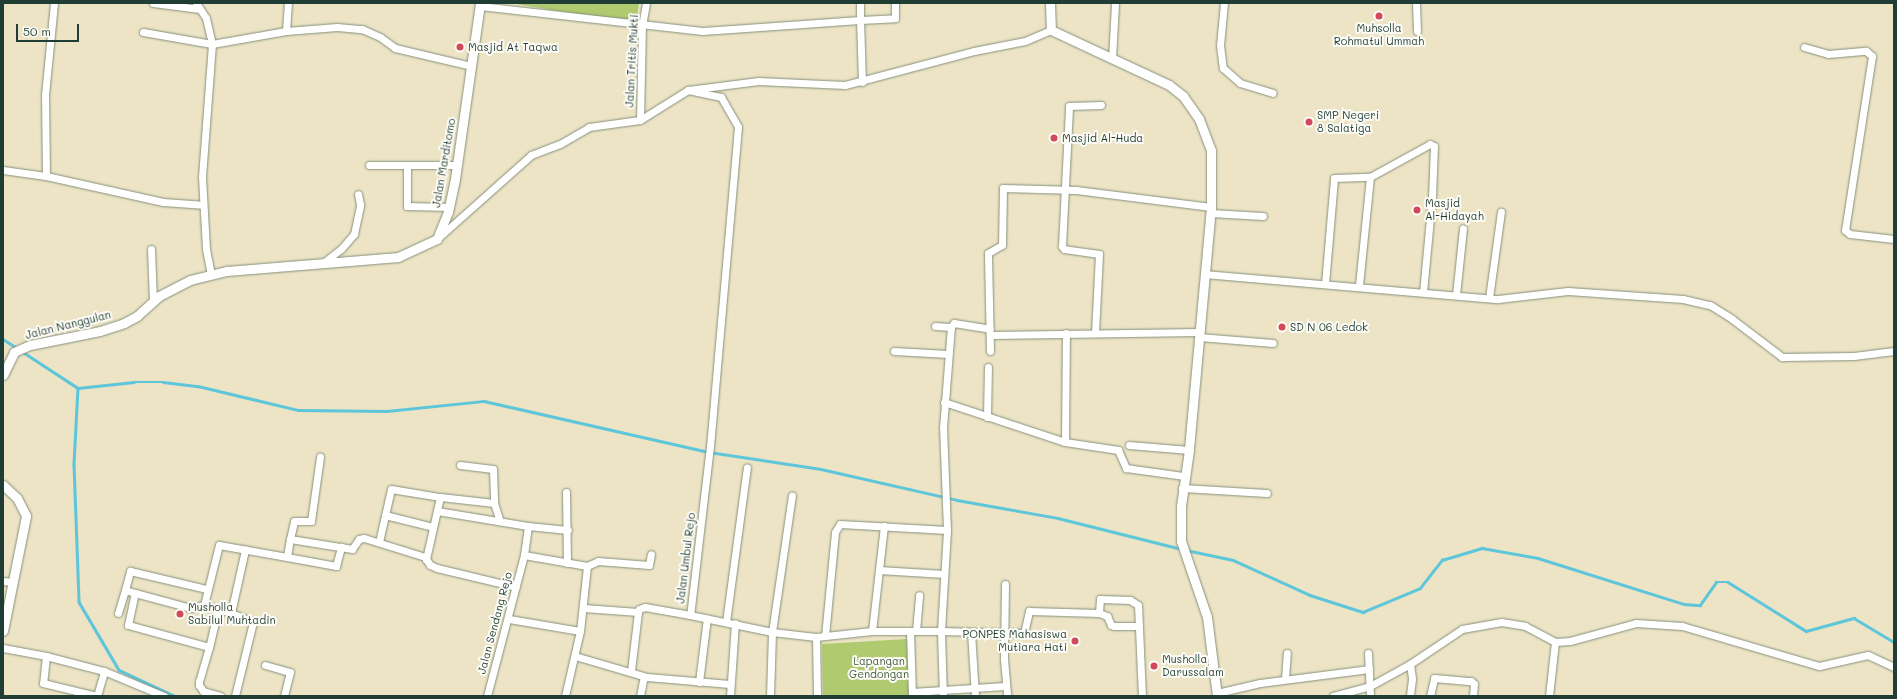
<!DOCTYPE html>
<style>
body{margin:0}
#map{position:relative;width:1897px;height:699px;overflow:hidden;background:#ece4c5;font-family:Mali,sans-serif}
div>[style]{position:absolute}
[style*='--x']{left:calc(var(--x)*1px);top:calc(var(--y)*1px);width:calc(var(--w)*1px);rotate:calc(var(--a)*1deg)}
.green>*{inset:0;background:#b0ca70}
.stream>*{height:2.5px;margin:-1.25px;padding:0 1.25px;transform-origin:1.25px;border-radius:1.25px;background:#5ec6da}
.roads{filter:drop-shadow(0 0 1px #86907c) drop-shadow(0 0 1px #86907c)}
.minor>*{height:7px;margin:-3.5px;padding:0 3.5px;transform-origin:3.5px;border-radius:3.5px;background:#fff}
.tertiary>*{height:9px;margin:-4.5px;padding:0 4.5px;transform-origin:4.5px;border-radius:4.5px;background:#fff}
.dots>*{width:11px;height:11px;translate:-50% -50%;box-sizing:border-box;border:2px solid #fdfcf7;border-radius:50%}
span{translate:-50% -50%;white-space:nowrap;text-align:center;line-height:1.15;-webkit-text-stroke:4px #fdfcf7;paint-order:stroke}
.poi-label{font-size:11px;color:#1f3d34}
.left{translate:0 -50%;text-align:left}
.right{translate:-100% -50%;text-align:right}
.street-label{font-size:11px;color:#1f3d34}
.park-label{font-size:11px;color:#436043}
.frame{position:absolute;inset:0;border:4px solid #1f3d34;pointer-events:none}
.scale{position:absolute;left:16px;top:24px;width:63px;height:18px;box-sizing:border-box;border:2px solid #1f3d34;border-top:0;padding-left:5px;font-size:12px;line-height:14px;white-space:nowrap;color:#1f3d34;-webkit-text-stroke:3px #fdfcf7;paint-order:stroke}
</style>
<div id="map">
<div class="green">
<div style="clip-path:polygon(510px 3px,639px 3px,636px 24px)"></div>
<div style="clip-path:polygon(907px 639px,909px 696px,823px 696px,822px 644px)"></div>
</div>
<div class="stream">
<div style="--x:3;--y:339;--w:17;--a:33"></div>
<div style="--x:23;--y:352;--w:66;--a:33.2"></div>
<div style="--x:78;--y:388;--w:56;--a:-6.1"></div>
<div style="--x:134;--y:382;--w:29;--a:0"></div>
<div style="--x:163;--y:382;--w:35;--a:7"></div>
<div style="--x:198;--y:386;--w:103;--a:13.5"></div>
<div style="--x:298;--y:410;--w:89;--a:0.6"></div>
<div style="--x:387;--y:411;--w:98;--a:-5.9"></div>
<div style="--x:484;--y:401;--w:231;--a:12.8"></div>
<div style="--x:709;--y:452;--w:113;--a:8.6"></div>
<div style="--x:821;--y:469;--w:139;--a:12.8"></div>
<div style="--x:957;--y:500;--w:103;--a:10.1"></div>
<div style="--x:1058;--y:518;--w:127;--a:14.1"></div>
<div style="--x:78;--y:388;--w:76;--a:93"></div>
<div style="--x:74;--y:464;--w:138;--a:87.9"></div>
<div style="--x:79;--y:602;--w:79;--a:59.5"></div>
<div style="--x:119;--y:670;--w:62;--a:24.9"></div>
<div style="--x:1186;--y:550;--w:48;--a:12"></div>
<div style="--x:1233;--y:560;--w:85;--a:24.4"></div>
<div style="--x:1310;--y:595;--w:56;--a:17.8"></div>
<div style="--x:1363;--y:612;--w:62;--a:-22.8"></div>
<div style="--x:1420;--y:588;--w:36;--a:-52"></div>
<div style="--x:1442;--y:560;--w:42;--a:-16.7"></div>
<div style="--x:1482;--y:548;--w:57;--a:10.1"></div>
<div style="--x:1538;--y:558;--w:153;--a:17.5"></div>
<div style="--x:1684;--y:604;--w:16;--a:4"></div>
<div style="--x:1700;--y:605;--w:28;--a:-55"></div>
<div style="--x:1716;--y:582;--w:12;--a:0"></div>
<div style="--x:1728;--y:582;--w:92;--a:32.1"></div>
<div style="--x:1806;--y:631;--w:50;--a:-15.2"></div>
<div style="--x:1854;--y:618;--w:47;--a:31"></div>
</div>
<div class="roads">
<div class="minor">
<div style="--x:153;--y:3;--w:47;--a:7.3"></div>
<div style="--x:196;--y:3;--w:18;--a:56"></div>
<div style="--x:206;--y:18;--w:27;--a:77"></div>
<div style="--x:212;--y:44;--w:133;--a:94.3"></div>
<div style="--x:202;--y:177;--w:72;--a:86.8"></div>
<div style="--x:206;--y:249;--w:25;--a:79"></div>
<div style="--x:1224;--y:3;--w:42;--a:95.4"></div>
<div style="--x:1220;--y:45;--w:23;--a:83"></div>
<div style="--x:1223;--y:68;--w:23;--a:41"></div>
<div style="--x:1240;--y:83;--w:34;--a:17"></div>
<div style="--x:1416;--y:3;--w:28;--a:88"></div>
<div style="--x:480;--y:6;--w:224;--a:6.4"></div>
<div style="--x:703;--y:31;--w:157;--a:-4"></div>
<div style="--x:860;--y:20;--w:17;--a:-90"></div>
<div style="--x:286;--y:31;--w:28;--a:-86"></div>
<div style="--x:143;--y:32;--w:70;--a:9.9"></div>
<div style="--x:212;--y:44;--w:75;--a:-10"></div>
<div style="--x:286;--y:31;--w:51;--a:-4.5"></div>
<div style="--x:337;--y:27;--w:25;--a:5"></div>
<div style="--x:362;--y:29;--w:20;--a:24"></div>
<div style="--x:380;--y:37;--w:19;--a:36"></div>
<div style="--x:395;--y:48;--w:79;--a:13.2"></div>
<div style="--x:1804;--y:47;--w:25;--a:16"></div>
<div style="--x:1828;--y:54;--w:38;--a:-5"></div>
<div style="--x:1866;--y:51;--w:8;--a:40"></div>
<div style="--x:1872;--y:56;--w:176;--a:98.8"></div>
<div style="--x:1845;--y:230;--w:6;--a:39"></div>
<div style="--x:1850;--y:234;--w:44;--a:6.5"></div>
<div style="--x:1112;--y:59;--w:56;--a:-86.9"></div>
<div style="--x:862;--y:82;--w:62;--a:-91.8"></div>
<div style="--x:860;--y:20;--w:35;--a:-3"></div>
<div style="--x:895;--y:18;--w:15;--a:-90"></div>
<div style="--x:688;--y:90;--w:34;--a:12"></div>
<div style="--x:721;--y:97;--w:34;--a:60"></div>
<div style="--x:738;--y:127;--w:320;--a:95"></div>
<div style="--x:710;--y:446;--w:170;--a:96.7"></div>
<div style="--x:690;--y:615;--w:84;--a:11.7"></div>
<div style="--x:772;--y:632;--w:44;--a:6.5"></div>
<div style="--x:816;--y:637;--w:56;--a:-6.1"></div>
<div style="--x:872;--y:631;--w:69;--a:0"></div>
<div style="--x:640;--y:120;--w:94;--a:-88.8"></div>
<div style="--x:642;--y:26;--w:23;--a:-80"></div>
<div style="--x:369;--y:165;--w:88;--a:0"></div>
<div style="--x:407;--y:165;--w:41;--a:90"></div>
<div style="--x:407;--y:206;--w:42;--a:1.4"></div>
<div style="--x:3;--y:170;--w:43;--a:7.9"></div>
<div style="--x:46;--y:176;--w:120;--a:12.5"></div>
<div style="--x:163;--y:202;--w:39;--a:4"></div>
<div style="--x:46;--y:176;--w:81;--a:-90.7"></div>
<div style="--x:45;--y:95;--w:92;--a:-84.4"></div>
<div style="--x:1370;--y:177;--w:68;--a:-28.8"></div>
<div style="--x:1430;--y:144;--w:4;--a:27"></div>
<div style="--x:1434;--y:146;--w:51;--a:92.2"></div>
<div style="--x:1432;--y:197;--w:95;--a:95.4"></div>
<div style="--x:1210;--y:213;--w:53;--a:3.2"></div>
<div style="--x:438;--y:238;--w:125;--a:-41.7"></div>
<div style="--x:531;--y:155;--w:31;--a:-21"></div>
<div style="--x:560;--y:144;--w:34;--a:-30"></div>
<div style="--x:589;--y:127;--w:51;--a:-7.8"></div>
<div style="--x:640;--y:120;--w:57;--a:-32"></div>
<div style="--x:688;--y:90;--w:71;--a:-7.3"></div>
<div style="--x:758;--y:81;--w:87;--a:2.6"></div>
<div style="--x:845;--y:85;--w:133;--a:-14.8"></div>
<div style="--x:974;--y:51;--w:52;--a:-11.1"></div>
<div style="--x:1025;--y:41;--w:28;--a:-23"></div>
<div style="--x:151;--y:249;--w:52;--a:87.8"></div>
<div style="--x:323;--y:263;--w:23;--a:-38"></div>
<div style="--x:341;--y:249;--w:20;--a:-49"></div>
<div style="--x:354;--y:234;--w:30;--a:-78"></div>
<div style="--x:360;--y:205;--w:11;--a:-100"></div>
<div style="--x:1204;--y:274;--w:295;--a:4.9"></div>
<div style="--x:1498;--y:299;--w:70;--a:-6.5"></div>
<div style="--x:1568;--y:291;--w:115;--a:4"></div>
<div style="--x:1683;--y:299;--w:28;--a:13"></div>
<div style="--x:1710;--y:305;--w:26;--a:32"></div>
<div style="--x:1732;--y:319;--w:63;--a:37.2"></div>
<div style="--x:1782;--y:357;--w:72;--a:-0.8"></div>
<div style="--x:1854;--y:356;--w:40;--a:-7.1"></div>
<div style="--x:1325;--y:284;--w:106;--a:-85.1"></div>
<div style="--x:1334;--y:178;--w:36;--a:-2"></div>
<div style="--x:1370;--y:177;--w:110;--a:95.8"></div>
<div style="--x:1456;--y:295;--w:67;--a:-84"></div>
<div style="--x:1489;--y:298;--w:87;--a:-82.1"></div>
<div style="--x:935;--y:326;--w:16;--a:4"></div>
<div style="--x:1095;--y:333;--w:79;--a:-87.1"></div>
<div style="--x:1099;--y:254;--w:35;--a:-172"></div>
<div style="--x:1064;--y:249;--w:4;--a:-124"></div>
<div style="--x:1062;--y:246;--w:140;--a:-87.1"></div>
<div style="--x:1069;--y:106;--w:32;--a:-2"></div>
<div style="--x:991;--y:335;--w:208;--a:-0.8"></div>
<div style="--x:1199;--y:337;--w:74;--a:4.6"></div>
<div style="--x:894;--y:351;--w:54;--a:3.2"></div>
<div style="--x:990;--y:351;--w:98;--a:-91.2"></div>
<div style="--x:988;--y:253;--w:16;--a:-30"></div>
<div style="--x:1002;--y:245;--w:57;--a:-89"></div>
<div style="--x:1003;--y:188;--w:73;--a:1.6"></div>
<div style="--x:1076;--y:190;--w:136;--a:7.2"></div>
<div style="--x:944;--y:402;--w:127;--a:18.3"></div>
<div style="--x:1065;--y:442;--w:109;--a:-89.5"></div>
<div style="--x:987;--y:417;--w:50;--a:-88.9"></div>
<div style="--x:1065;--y:442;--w:54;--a:8.6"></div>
<div style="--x:1118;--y:450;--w:20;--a:66"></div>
<div style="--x:1126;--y:468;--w:59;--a:7.9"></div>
<div style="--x:1129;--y:445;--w:60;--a:4.8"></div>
<div style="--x:460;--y:465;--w:33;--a:7"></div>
<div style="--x:493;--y:469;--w:34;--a:88"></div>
<div style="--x:494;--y:503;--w:19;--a:72"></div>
<div style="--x:1182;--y:488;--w:85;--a:3.4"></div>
<div style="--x:566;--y:492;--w:71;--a:89.2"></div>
<div style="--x:494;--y:503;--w:54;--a:-173.7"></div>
<div style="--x:440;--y:497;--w:64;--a:102.7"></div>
<div style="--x:426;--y:559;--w:7;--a:56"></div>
<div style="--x:430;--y:565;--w:8;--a:23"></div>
<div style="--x:437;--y:568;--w:81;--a:13.5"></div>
<div style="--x:437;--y:511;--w:92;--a:9.4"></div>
<div style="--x:528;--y:526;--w:40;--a:5.7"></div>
<div style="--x:385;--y:515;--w:49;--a:14"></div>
<div style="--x:290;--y:539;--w:18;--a:-77"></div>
<div style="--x:294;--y:521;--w:17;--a:0"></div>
<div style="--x:311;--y:521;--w:65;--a:-82"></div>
<div style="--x:379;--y:542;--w:54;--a:-77.2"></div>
<div style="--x:391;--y:489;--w:50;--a:9.3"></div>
<div style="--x:524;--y:555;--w:64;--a:9.9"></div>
<div style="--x:587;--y:566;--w:65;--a:96.1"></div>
<div style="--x:580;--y:631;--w:67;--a:103"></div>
<div style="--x:287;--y:557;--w:50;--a:10.4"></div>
<div style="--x:336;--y:566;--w:20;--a:-75"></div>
<div style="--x:587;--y:566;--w:12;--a:-24"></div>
<div style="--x:598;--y:561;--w:51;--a:4.5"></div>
<div style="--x:649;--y:565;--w:11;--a:-80"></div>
<div style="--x:879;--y:570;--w:65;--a:3.5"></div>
<div style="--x:3;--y:581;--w:9;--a:6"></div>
<div style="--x:1005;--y:584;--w:75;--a:90.8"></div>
<div style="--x:1004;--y:659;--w:37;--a:85"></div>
<div style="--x:135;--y:593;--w:10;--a:-163"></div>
<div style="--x:125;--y:590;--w:20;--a:-75"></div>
<div style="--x:130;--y:571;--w:79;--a:13.2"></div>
<div style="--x:204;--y:605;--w:62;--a:-76"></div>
<div style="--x:219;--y:545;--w:69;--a:10"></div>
<div style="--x:287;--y:557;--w:18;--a:-81"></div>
<div style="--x:290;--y:539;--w:63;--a:9.2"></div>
<div style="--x:352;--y:549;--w:12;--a:-55"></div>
<div style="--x:359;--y:539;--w:5;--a:-11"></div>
<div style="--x:364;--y:538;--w:64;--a:17.3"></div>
<div style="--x:584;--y:608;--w:54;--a:4.2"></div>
<div style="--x:638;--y:612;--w:59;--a:96.8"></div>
<div style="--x:218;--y:609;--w:14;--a:17"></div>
<div style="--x:231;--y:613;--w:65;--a:-77.5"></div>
<div style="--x:638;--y:612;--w:3;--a:-72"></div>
<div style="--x:639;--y:609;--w:6;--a:-18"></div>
<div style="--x:645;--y:607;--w:46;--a:10.1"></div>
<div style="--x:118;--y:613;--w:24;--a:-73"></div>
<div style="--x:231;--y:613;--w:24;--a:22"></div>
<div style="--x:253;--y:622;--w:76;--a:103.7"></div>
<div style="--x:1099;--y:613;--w:14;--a:-86"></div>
<div style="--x:1100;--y:599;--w:30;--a:2"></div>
<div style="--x:1130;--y:600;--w:9;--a:32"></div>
<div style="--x:1138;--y:605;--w:91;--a:87.5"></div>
<div style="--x:509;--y:619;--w:72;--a:9.6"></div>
<div style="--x:726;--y:622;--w:156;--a:-82.3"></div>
<div style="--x:872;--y:631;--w:106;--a:-83.5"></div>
<div style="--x:910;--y:631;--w:65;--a:88.2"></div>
<div style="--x:916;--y:631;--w:36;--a:-85"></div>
<div style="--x:941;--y:631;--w:83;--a:1.4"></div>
<div style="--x:1024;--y:633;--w:23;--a:-77"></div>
<div style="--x:1029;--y:611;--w:70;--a:1.6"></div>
<div style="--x:1099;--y:613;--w:9;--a:21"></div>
<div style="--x:1107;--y:616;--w:10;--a:66"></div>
<div style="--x:1111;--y:625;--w:3;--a:18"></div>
<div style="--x:1114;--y:626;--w:25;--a:0"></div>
<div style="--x:971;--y:632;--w:64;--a:86.4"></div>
<div style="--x:825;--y:636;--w:104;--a:-84.5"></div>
<div style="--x:835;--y:532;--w:9;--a:-58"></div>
<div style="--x:840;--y:524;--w:107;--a:3.2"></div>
<div style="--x:816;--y:637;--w:59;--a:89"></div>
<div style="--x:209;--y:647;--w:84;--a:-164.8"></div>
<div style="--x:128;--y:625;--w:33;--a:-78"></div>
<div style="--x:135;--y:593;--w:58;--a:15"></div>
<div style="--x:191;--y:608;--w:13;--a:-13"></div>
<div style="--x:204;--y:605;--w:15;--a:16"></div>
<div style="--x:218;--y:609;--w:39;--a:103"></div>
<div style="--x:209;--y:647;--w:35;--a:106"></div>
<div style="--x:199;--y:681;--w:4;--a:90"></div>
<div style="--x:199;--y:685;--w:7;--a:56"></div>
<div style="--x:203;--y:691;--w:18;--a:16"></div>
<div style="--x:3;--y:648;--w:44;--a:10.5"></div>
<div style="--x:46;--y:656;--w:27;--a:96"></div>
<div style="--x:43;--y:683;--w:56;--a:13.5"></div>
<div style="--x:1368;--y:653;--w:43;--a:87.3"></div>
<div style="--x:46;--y:656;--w:60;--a:14.5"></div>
<div style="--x:575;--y:656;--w:75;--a:16.3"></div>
<div style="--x:647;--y:677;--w:83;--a:4.8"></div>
<div style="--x:1410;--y:664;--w:15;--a:82"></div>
<div style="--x:1412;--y:679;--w:17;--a:97"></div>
<div style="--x:265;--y:665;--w:26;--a:16"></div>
<div style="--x:290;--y:672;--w:25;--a:104"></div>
<div style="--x:1285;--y:679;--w:26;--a:-86"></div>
<div style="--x:699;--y:682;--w:64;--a:-82.9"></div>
<div style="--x:912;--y:692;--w:93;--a:-3.7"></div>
<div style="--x:1217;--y:693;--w:44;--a:-13.1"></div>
<div style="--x:1260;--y:683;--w:110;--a:-7.3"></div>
<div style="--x:97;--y:696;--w:26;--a:-74"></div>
<div style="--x:104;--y:671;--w:65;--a:22.6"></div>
<div style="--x:487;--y:696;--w:146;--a:-75.3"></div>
<div style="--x:524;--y:555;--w:29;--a:-82"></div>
<div style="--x:640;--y:696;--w:20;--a:-79"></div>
<div style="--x:730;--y:696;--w:73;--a:-86.1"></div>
<div style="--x:770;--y:696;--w:64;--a:-88.2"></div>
<div style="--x:772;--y:632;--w:138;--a:-81.7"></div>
<div style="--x:943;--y:696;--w:65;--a:-91.8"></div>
<div style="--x:941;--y:631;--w:101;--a:-86.6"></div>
<div style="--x:947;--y:530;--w:102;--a:-92.2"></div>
<div style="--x:943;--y:428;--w:101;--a:-85.5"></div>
<div style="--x:951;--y:327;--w:5;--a:-53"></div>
<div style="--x:954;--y:323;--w:36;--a:9"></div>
<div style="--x:1333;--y:696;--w:38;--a:-15"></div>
<div style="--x:1370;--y:686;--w:46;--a:-28.8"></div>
<div style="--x:1410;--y:664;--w:63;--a:-33.9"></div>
<div style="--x:1462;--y:629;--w:40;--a:-10"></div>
<div style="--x:1501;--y:622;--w:24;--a:9"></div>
<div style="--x:1525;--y:626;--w:34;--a:28"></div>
<div style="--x:1555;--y:642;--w:15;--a:-4"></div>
<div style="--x:1570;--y:641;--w:68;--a:-15.3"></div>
<div style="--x:1636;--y:623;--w:46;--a:3.7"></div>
<div style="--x:1682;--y:626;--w:143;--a:16.3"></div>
<div style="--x:1819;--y:666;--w:50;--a:-12.7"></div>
<div style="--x:1868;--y:655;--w:29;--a:25"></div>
<div style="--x:1430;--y:696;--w:18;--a:-77"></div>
<div style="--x:1434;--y:678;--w:37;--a:5"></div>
<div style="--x:1471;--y:681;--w:4;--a:45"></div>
<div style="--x:1474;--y:684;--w:12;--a:95"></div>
<div style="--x:1549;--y:696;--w:54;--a:-83.7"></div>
</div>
<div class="tertiary">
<div style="--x:1050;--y:3;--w:27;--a:88"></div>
<div style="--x:1051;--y:30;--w:130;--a:25"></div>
<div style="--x:1169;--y:85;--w:18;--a:38"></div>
<div style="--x:1183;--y:96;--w:28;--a:55"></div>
<div style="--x:1199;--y:119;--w:34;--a:69"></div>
<div style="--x:1211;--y:151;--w:56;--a:90"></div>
<div style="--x:1211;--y:207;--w:244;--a:95.2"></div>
<div style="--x:1189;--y:450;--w:57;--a:98.1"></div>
<div style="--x:1181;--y:506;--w:35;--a:90"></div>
<div style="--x:1181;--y:541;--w:80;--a:71.1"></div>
<div style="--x:1207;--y:617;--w:80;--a:82.8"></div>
<div style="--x:3;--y:375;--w:25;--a:-64"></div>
<div style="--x:14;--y:352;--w:17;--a:-24"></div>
<div style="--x:30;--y:345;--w:71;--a:-11.3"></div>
<div style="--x:100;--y:331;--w:25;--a:-18"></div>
<div style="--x:124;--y:323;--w:15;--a:-28"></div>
<div style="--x:137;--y:316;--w:30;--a:-42"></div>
<div style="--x:159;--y:296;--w:35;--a:-27"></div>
<div style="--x:190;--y:280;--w:38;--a:-14"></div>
<div style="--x:227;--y:271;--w:172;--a:-4.7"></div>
<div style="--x:398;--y:257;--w:43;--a:-24.8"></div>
<div style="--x:437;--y:239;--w:29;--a:-68"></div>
<div style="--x:448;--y:212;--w:34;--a:-78"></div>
<div style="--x:455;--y:179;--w:178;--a:-81.9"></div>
<div style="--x:3;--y:485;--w:19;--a:43"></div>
<div style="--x:17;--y:498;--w:20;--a:63"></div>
<div style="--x:26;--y:516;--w:117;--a:101.3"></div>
</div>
</div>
<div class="dots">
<div style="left:1379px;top:16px;background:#d1495b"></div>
<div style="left:460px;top:47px;background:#d1495b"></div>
<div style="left:1309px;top:122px;background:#d1495b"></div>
<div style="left:1054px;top:138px;background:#d1495b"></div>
<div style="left:1417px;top:210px;background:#d1495b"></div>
<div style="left:1282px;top:327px;background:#d1495b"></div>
<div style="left:180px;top:614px;background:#d1495b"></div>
<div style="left:1075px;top:641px;background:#d1495b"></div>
<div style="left:1154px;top:666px;background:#d1495b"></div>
</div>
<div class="poi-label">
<span style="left:1379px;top:35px">Muhsolla<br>Rohmatul Ummah</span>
<span class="left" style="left:468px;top:47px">Masjid At Taqwa</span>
<span class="left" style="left:1317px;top:122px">SMP Negeri<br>8 Salatiga</span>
<span class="left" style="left:1062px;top:138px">Masjid Al-Huda</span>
<span class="left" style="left:1425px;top:210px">Masjid<br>Al-Hidayah</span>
<span class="left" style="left:1290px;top:327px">SD N 06 Ledok</span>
<span class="left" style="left:188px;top:614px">Musholla<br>Sabilul Muhtadin</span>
<span class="right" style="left:1067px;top:641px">PONPES Mahasiswa<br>Mutiara Hati</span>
<span class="left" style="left:1162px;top:666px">Musholla<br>Darussalam</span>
</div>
<div class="street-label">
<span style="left:632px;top:61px;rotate:-87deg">Jalan Tritis Mukti</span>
<span style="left:444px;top:163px;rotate:-80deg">Jalan Marditomo</span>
<span style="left:68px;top:325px;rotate:-14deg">Jalan Nanggulan</span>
<span style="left:686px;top:558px;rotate:-83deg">Jalan Umbul Rejo</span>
<span style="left:495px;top:623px;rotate:-75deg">Jalan Sendang Rejo</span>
</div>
<div class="park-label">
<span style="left:879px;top:668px">Lapangan<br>Gendongan</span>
</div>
<div class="frame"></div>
<div class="scale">50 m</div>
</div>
